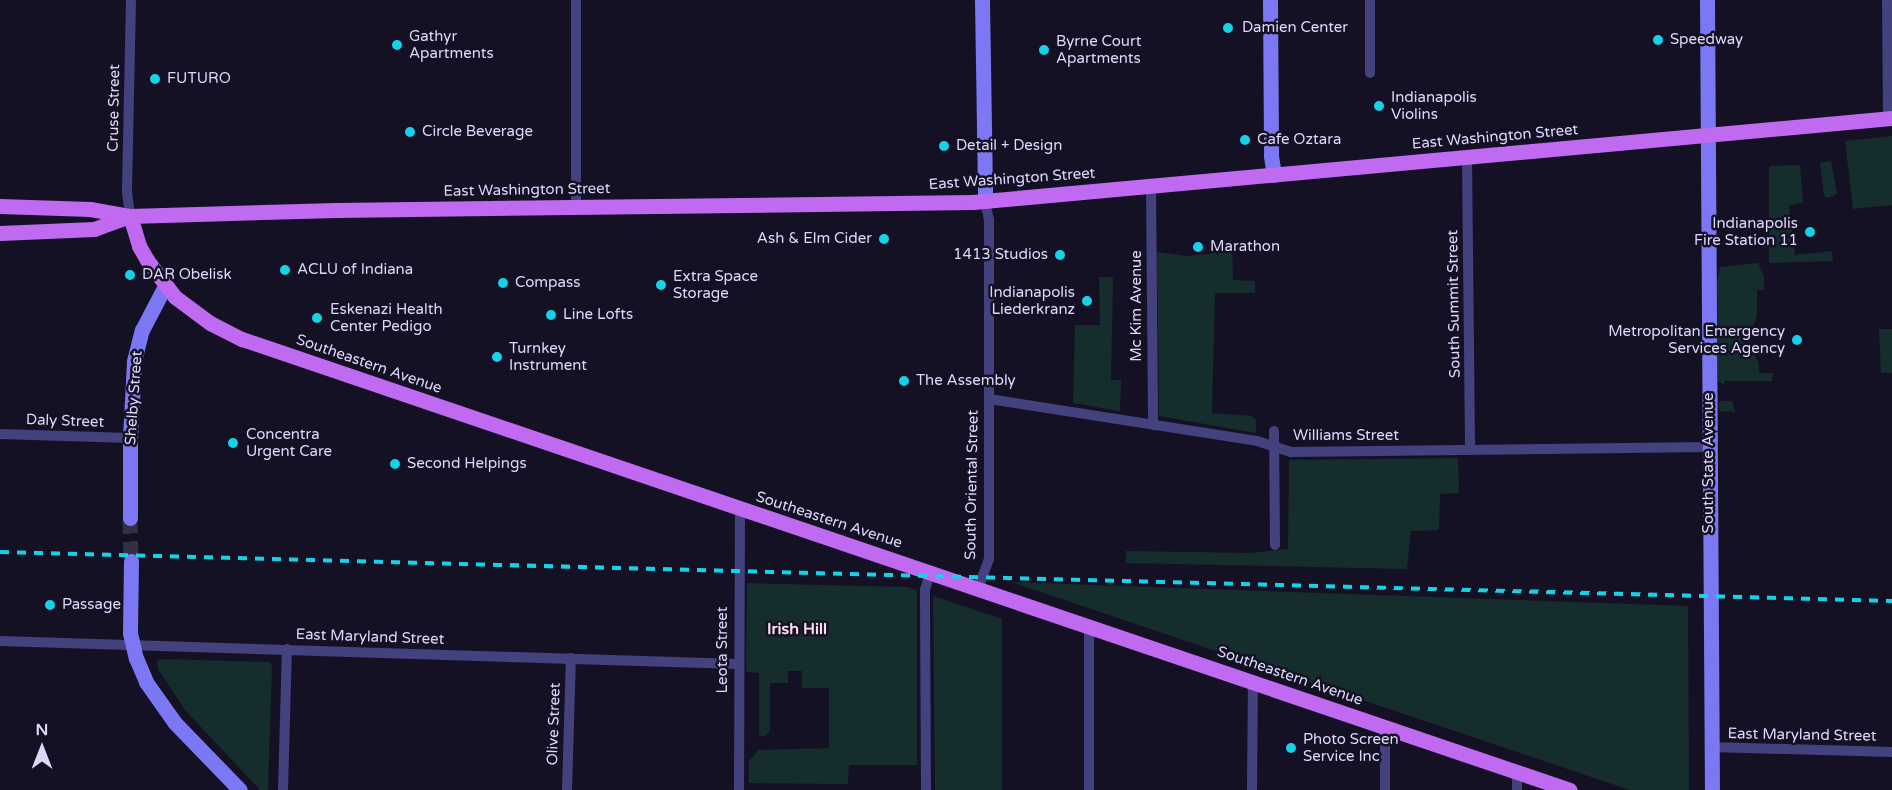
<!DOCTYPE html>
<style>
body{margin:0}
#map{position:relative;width:1892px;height:790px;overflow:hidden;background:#151125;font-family:"Varela Round",sans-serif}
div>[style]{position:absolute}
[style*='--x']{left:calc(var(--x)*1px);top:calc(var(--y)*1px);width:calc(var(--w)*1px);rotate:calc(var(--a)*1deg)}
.green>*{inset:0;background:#152e2d}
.secondary-tunnel>*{height:15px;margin-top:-7.5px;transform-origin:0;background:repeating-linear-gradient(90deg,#332f45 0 15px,transparent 0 23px)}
.street>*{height:10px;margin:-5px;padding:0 5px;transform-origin:5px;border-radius:5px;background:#44417f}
.secondary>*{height:15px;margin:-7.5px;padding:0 7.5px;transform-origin:7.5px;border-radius:7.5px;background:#7c78f3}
.primary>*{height:15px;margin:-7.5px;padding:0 7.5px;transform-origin:7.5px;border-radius:7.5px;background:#c06af1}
.rail>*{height:4px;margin-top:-2px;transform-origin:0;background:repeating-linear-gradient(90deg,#16d2e9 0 9px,transparent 0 17px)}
.dots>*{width:16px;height:16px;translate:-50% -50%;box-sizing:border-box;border:3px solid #151125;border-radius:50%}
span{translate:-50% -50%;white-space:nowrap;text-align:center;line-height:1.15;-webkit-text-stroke:5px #151125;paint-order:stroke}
.poi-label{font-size:15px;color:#ddd8fb}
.left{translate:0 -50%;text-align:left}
.right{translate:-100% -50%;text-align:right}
.street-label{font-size:15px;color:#ddd8fb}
.neighbourhood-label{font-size:16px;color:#fcdaef;font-weight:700}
.north{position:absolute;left:12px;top:718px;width:60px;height:60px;-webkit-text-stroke:4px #151125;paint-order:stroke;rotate:0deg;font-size:16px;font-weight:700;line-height:24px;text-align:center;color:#ddd8fb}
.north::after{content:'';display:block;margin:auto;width:21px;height:27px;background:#ddd8fb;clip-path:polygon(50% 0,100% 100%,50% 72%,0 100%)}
</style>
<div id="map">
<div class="green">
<div style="clip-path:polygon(1892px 136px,1892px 205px,1853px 209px,1845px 141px)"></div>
<div style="clip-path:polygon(1831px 161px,1837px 194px,1828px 198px,1824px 196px,1820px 163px)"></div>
<div style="clip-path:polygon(1800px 165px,1803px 203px,1789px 205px,1795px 255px,1832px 251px,1833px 261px,1769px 263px,1769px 166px)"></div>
<div style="clip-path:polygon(1232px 240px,1233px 280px,1255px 281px,1255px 293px,1215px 293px,1212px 413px,1251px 416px,1256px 420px,1256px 433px,1159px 416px,1157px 252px,1186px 256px,1210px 254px)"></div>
<div style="clip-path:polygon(1758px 263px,1764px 277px,1764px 290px,1757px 290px,1757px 315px,1751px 333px,1751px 347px,1759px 364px,1759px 373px,1773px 373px,1772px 381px,1725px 381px,1724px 385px,1718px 381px,1717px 283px,1720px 267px)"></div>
<div style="clip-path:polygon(1099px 277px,1113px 277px,1111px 380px,1121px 380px,1120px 411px,1073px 403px,1075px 325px,1100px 325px)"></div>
<div style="clip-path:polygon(1879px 329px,1892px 329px,1892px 373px,1881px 373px)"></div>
<div style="clip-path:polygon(1721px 401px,1732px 401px,1735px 412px,1720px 411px,1718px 404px)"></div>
<div style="clip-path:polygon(1458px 458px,1459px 493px,1440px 494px,1439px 530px,1411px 531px,1407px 569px,1126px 563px,1126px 551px,1250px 553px,1288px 549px,1289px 460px)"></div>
<div style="clip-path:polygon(1011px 582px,1688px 606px,1689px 790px,1630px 790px)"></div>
<div style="clip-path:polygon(747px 583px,907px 587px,917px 590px,917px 765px,849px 765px,848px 784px,749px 783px,749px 761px,758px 750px,829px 748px,829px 688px,802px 688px,802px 671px,788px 671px,788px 683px,770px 683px,770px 730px,766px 735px,759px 737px,759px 673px,746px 672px)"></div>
<div style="clip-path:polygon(933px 596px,1002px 619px,1002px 790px,935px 790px)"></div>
<div style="clip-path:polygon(161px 659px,269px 662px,272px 666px,268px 790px,260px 790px,185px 710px,158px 669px,157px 661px)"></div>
</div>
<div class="secondary-tunnel">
<div style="--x:130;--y:518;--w:43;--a:88.7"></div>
</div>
<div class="street">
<div style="--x:1887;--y:0;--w:119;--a:89.5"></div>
<div style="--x:1370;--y:73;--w:73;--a:-90"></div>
<div style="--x:1467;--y:157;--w:293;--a:89.4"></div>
<div style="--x:1151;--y:187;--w:238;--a:89.5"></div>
<div style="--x:576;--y:207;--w:207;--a:-90"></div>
<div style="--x:130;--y:216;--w:26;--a:-97"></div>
<div style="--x:127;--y:190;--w:190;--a:-88.8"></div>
<div style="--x:989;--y:399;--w:271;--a:8.9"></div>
<div style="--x:1257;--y:441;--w:36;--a:18"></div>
<div style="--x:1291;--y:452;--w:418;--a:-0.7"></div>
<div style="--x:1274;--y:431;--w:114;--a:89.5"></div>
<div style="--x:0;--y:434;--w:130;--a:1.8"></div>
<div style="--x:978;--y:589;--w:32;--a:-70"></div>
<div style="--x:989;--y:559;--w:339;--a:-90"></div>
<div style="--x:989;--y:220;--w:19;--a:-102"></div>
<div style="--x:1089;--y:627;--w:163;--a:90"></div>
<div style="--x:0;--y:641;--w:738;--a:1.79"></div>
<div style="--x:1385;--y:727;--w:63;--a:90"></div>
<div style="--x:1711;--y:747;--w:181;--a:1.6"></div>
<div style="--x:1517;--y:772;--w:18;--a:90"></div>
<div style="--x:283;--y:790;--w:141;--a:-88.4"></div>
<div style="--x:567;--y:790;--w:132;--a:-88.3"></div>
<div style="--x:739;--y:790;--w:280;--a:-89.8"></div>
<div style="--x:926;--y:790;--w:200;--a:-90.3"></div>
<div style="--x:925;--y:590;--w:18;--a:-74"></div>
<div style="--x:1252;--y:790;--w:108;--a:-89.5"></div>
</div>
<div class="secondary">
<div style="--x:982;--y:0;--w:201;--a:89.1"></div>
<div style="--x:1270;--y:0;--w:156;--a:89.6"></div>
<div style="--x:1271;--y:156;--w:19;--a:81"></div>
<div style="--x:1707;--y:0;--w:790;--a:89.64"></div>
<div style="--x:130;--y:518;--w:80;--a:-90"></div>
<div style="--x:130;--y:438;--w:77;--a:-87"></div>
<div style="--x:134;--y:361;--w:32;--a:-76"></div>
<div style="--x:142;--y:330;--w:50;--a:-62.4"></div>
<div style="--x:131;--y:561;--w:72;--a:90.8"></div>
<div style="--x:130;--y:633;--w:26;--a:77"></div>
<div style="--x:136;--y:658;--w:26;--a:67"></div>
<div style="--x:146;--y:682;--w:50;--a:54.7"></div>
<div style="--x:175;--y:723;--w:93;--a:45.9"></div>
</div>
<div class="primary">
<div style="--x:0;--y:206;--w:90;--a:1.9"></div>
<div style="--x:90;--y:209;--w:41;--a:9.9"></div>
<div style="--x:130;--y:216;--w:206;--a:-1.7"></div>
<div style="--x:336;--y:210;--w:637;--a:-0.72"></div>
<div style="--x:973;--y:202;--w:923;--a:-5.22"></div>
<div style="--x:130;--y:216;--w:31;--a:73"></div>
<div style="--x:139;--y:246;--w:16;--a:60"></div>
<div style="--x:147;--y:260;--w:46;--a:52.9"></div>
<div style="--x:175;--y:297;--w:44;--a:36.6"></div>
<div style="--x:210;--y:323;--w:36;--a:27"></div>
<div style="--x:242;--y:339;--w:1402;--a:18.76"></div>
<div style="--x:0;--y:233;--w:94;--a:-2.4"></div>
<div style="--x:94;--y:229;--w:38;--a:-20"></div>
</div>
<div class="rail">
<div style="--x:0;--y:552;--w:1893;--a:1.48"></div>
</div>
<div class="dots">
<div style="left:1228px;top:28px;background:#16d2e9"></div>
<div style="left:1658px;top:40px;background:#16d2e9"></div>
<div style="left:397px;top:45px;background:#16d2e9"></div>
<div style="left:1044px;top:50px;background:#16d2e9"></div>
<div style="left:155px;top:79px;background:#16d2e9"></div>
<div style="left:1379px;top:106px;background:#16d2e9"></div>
<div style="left:410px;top:132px;background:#16d2e9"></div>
<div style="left:1245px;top:140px;background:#16d2e9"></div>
<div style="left:944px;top:146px;background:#16d2e9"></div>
<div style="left:1810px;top:232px;background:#16d2e9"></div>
<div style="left:884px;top:239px;background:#16d2e9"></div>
<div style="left:1198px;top:247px;background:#16d2e9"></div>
<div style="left:1060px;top:255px;background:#16d2e9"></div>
<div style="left:285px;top:270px;background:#16d2e9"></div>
<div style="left:130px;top:275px;background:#16d2e9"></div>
<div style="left:503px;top:283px;background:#16d2e9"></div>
<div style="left:661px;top:285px;background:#16d2e9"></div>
<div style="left:1087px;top:301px;background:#16d2e9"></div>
<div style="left:551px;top:315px;background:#16d2e9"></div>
<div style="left:317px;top:318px;background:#16d2e9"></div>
<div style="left:1797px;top:340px;background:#16d2e9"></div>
<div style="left:497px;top:357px;background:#16d2e9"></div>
<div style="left:904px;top:381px;background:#16d2e9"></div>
<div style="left:233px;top:443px;background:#16d2e9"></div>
<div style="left:395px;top:464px;background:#16d2e9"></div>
<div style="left:50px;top:605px;background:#16d2e9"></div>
<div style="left:1291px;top:748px;background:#16d2e9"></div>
</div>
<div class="poi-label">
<span class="left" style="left:1242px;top:28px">Damien Center</span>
<span class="left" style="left:409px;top:45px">Gathyr<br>Apartments</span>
<span class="left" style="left:1670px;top:40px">Speedway</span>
<span class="left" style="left:1056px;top:50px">Byrne Court<br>Apartments</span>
<span class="left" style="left:167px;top:79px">FUTURO</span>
<span class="left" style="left:1391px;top:106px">Indianapolis<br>Violins</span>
<span class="left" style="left:422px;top:132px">Circle Beverage</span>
<span class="left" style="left:1257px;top:140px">Cafe Oztara</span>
<span class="left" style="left:956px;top:146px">Detail + Design</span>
<span class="right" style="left:1798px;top:232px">Indianapolis<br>Fire Station 11</span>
<span class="right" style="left:872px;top:239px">Ash &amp; Elm Cider</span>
<span class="left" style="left:1210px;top:247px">Marathon</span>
<span class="right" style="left:1048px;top:255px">1413 Studios</span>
<span class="left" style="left:297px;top:270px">ACLU of Indiana</span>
<span class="left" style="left:142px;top:275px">DAR Obelisk</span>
<span class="left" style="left:673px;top:285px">Extra Space<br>Storage</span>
<span class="left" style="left:515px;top:283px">Compass</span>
<span class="right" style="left:1075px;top:301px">Indianapolis<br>Liederkranz</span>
<span class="left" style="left:330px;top:318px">Eskenazi Health<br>Center Pedigo</span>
<span class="left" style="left:563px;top:315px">Line Lofts</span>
<span class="right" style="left:1785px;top:340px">Metropolitan Emergency<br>Services Agency</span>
<span class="left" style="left:509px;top:357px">Turnkey<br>Instrument</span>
<span class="left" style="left:916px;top:381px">The Assembly</span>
<span class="left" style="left:246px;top:443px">Concentra<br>Urgent Care</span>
<span class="left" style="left:407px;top:464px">Second Helpings</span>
<span class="left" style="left:62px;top:605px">Passage</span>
<span class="left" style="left:1303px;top:748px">Photo Screen<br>Service Inc</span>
</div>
<div class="street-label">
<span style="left:114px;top:108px;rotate:-89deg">Cruse Street</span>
<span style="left:1495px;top:137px;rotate:-5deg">East Washington Street</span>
<span style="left:1012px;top:179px;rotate:-4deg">East Washington Street</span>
<span style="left:527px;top:190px;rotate:-1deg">East Washington Street</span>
<span style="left:1454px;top:304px;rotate:-91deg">South Summit Street</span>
<span style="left:1137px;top:306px;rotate:-90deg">Mc Kim Avenue</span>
<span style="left:369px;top:364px;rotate:19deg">Southeastern Avenue</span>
<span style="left:134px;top:398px;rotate:-86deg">Shelby Street</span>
<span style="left:65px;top:421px;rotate:2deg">Daly Street</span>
<span style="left:1346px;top:436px">Williams Street</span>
<span style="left:1709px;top:463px;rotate:-90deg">South State Avenue</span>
<span style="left:972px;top:485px;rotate:-89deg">South Oriental Street</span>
<span style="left:829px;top:520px;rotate:18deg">Southeastern Avenue</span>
<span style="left:370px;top:637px;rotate:2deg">East Maryland Street</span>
<span style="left:723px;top:650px;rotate:-90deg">Leota Street</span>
<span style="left:1290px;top:676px;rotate:19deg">Southeastern Avenue</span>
<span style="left:554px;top:724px;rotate:-88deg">Olive Street</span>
<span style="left:1802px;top:735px;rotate:1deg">East Maryland Street</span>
</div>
<div class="neighbourhood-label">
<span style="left:797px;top:629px">Irish Hill</span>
</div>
<div class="north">N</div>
</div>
